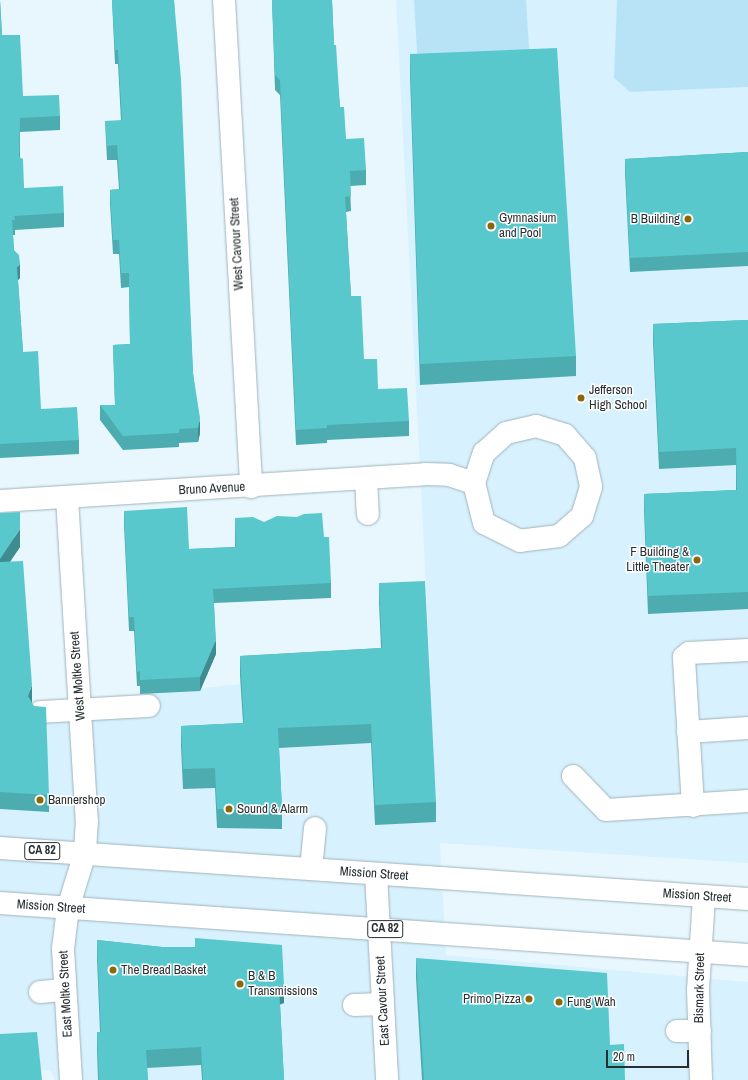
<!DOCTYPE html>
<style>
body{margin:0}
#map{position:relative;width:748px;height:1080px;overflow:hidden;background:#e8f7fe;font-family:"Archivo Narrow",sans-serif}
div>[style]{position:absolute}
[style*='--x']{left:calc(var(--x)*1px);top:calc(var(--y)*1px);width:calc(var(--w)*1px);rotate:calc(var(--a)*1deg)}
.built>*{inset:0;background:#d7f2fe}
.green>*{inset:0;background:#b8e3f7}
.roads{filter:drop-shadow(0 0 1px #a1b2bb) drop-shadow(0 0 1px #a1b2bb)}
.minor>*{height:22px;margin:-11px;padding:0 11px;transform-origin:11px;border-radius:11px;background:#fff}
.major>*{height:22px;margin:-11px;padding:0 11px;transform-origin:11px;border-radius:11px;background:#fff}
.wall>*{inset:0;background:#4dacb0}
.shaded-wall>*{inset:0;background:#3e8c90}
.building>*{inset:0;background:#59c8cd}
.dots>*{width:11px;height:11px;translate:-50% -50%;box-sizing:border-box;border:2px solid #fff;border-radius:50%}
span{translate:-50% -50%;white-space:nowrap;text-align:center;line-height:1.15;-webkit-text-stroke:3px #fff;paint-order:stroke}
.shield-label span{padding:1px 3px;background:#fff;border:1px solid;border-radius:3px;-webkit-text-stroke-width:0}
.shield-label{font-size:12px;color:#282f32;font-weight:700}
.poi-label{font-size:13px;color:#282f32}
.left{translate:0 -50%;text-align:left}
.right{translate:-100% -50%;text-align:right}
.street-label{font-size:13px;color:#282f32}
.scale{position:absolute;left:606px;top:1050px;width:83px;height:18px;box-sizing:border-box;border:2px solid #282f32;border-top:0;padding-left:5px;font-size:12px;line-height:14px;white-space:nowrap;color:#282f32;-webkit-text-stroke:3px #fff;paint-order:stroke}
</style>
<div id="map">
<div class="built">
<div style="clip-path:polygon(396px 0,748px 0,748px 863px,440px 843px,446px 955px,748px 982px,748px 1080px,55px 1080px,50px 1070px,0 1075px,0 710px,240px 684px,240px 675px,430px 666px)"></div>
</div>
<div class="green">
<div style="clip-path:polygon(414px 0,526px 0,530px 63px,418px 69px)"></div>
<div style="clip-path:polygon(617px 0,748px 0,748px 87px,630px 92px,614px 78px)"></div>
</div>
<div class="roads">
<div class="minor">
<div style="--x:224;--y:0;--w:488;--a:86.8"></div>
<div style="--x:536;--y:426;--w:30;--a:17"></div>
<div style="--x:565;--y:435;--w:30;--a:49"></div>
<div style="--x:585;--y:458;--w:30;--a:78"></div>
<div style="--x:591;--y:487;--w:30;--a:107"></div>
<div style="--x:582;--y:516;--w:30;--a:139"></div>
<div style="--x:559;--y:536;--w:39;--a:173"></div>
<div style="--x:520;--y:541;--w:40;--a:-153.4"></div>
<div style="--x:484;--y:523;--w:41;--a:-104"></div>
<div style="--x:474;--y:483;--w:32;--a:-72"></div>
<div style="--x:484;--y:453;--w:30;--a:-42"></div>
<div style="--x:506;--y:433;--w:31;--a:-13"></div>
<div style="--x:366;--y:479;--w:35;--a:87"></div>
<div style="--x:67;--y:498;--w:324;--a:86.5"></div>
<div style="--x:87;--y:821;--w:32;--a:94"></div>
<div style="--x:85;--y:853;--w:58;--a:107.2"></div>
<div style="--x:68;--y:908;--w:41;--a:97"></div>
<div style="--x:63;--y:949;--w:131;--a:86.5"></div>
<div style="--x:0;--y:501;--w:426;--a:-3.6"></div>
<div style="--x:425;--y:474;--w:24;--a:2"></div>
<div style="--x:449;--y:475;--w:26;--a:18"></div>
<div style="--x:40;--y:712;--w:109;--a:-3.2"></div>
<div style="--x:688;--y:732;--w:60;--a:-3.8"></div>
<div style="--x:573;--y:776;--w:47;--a:45.9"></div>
<div style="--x:606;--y:810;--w:142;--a:-3.6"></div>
<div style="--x:693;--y:806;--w:149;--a:-93.5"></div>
<div style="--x:684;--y:657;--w:6;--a:-39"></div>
<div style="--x:689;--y:653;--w:59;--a:-2.9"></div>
<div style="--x:311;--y:869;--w:41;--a:-84.4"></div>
<div style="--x:376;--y:874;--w:206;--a:86.9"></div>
<div style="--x:40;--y:992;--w:25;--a:-5"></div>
<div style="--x:354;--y:1005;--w:29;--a:-2"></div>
<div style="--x:677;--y:1031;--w:23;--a:0"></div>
<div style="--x:701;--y:1080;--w:90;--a:-91.9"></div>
<div style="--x:698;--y:990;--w:94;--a:-86.3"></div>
</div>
<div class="major">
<div style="--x:0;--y:848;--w:750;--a:3.9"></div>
<div style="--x:0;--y:903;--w:750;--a:3.98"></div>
</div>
</div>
<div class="wall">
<div style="clip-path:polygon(0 0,2px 35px,23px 96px,60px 116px,60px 130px,20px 132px,20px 157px,24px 188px,64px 213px,64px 227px,15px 230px,15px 235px,13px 235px,14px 250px,20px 278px,18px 280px,23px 352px,41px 409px,79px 440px,79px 454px,0 458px)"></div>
<div style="clip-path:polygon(112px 0,174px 0,193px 373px,200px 433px,198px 442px,179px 443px,179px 447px,123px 450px,100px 420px,100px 405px,115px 405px,113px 345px,130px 344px,129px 287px,121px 288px,119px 254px,113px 254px,110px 204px,110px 190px,119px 189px,117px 160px,107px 160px,105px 121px,121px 121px,118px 64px,115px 64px)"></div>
<div style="clip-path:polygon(272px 0,332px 0,334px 45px,340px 107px,346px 139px,366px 170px,366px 185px,350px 186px,351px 211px,346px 212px,351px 296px,364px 359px,378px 389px,409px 421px,409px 436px,327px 440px,327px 443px,296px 445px,280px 95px,275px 90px)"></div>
<div style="clip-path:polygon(410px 54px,576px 356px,576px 376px,420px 385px,410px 75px)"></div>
<div style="clip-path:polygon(748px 152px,748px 266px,630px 272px,625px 173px,625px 159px)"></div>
<div style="clip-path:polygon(748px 320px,748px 609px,648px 614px,644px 511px,644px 494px,736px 490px,736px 465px,659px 469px,653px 342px,653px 324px)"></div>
<div style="clip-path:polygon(124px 511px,189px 549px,235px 547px,235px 518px,264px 522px,324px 537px,331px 583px,331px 598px,214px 603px,216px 654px,200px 691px,140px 694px,140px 686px,137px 686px,134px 631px,129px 631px,124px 525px)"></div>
<div style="clip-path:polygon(0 513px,20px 547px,10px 561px,32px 703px,49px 795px,49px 812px,0 809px)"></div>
<div style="clip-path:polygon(379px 583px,436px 802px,436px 822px,375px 825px,371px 743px,279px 748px,282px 809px,282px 829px,217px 828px,215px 788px,183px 789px,181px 746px,181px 726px,243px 723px,240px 675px,240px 656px,381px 648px,379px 603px)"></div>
<div style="clip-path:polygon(195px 938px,284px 1003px,280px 1004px,284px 1080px,202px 1080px,201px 1065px,147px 1068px,148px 1080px,98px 1080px,97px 1051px,97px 1032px,100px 1032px,97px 959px,97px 940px,162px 947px,195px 947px)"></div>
<div style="clip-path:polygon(416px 958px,610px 1045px,625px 1080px,422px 1080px,416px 978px)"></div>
</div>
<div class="shaded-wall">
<div style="clip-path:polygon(20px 264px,20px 278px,17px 281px,17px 267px)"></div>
<div style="clip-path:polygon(200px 418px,200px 433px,198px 442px,198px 428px)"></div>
<div style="clip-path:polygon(20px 529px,20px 547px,0 577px,0 559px)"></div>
<div style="clip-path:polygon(216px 640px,216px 654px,200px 691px,200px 677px)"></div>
<div style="clip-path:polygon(32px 685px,32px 702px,28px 713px,28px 696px)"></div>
<div style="clip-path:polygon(284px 985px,284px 1003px,279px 1005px,279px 986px)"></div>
</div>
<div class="building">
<div style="clip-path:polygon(0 0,2px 35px,20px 35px,23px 96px,59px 95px,60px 116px,20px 118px,19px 157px,23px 159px,24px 188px,63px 186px,64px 213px,14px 216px,15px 220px,12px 220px,14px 250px,19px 255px,20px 264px,17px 267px,23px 352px,38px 351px,41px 409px,77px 407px,79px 440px,0 444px)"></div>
<div style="clip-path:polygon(112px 0,174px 0,181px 79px,193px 373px,200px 418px,198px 428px,179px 429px,179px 433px,123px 436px,100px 405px,115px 405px,113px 345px,130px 344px,129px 273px,121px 273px,119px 240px,113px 240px,110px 190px,120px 189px,117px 145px,107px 146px,105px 121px,122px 120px,118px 50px,115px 50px)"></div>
<div style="clip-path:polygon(272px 0,332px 0,334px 45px,336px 45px,340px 107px,344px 107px,346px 139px,364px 138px,366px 170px,350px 171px,351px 196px,345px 197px,351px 296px,361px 296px,364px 359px,377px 359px,378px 389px,407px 388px,409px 421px,327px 425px,327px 428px,296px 430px,280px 80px,275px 75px)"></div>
<div style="clip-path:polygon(557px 48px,576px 356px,420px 364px,410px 54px)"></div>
<div style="clip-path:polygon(748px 152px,748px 252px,630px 258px,625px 159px)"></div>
<div style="clip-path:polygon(748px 320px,748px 592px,648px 596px,644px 494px,737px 490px,736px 448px,659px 452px,653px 324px)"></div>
<div style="clip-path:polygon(187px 507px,189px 549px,236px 547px,235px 518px,253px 517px,264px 522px,277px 516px,297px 517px,304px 514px,322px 513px,324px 537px,329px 537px,331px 583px,213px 589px,216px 640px,200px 677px,140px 680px,140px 671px,137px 672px,134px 617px,129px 617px,124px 511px)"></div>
<div style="clip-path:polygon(20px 512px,20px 529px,0 559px,0 513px)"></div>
<div style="clip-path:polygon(23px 561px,32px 685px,28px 696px,34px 706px,46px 707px,49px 795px,0 792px,0 562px)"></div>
<div style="clip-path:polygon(425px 581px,436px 802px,375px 805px,371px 724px,278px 728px,282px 809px,217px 809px,215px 768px,183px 769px,181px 726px,244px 723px,240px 656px,382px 648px,379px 583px)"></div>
<div style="clip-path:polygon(195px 938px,282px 945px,284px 985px,279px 986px,284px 1080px,203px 1080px,201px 1047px,146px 1050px,148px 1080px,99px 1080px,97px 1032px,101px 1032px,97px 940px,162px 947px,195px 947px)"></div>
<div style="clip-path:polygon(416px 958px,607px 973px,610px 1045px,624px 1044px,625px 1080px,424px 1080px)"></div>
<div style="clip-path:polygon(37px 1032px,42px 1080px,0 1080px,0 1034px)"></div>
</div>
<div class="dots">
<div style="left:688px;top:219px;background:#896806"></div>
<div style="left:491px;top:226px;background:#896806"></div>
<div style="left:581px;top:398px;background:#896806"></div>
<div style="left:697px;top:560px;background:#896806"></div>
<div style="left:40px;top:800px;background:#896806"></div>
<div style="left:229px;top:809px;background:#896806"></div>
<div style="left:113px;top:970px;background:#896806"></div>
<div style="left:240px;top:984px;background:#896806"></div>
<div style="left:529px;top:999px;background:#896806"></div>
<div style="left:559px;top:1002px;background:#896806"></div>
</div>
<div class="shield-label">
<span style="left:42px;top:851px">CA 82</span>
<span style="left:385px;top:929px">CA 82</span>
</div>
<div class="poi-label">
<span class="left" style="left:499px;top:226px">Gymnasium<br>and Pool</span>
<span class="right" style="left:680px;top:219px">B Building</span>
<span class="left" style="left:589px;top:398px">Jefferson<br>High School</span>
<span class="right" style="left:689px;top:560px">F Building &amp;<br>Little Theater</span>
<span class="left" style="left:48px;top:800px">Bannershop</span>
<span class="left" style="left:237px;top:809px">Sound &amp; Alarm</span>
<span class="left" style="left:121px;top:970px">The Bread Basket</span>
<span class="left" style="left:248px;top:984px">B &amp; B<br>Transmissions</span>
<span class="right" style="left:521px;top:999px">Primo Pizza</span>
<span class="left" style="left:567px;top:1002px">Fung Wah</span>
</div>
<div class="street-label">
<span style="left:237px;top:244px;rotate:-93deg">West Cavour Street</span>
<span style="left:212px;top:489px;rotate:-3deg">Bruno Avenue</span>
<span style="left:78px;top:676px;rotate:-94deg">West Moltke Street</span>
<span style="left:374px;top:874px;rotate:4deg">Mission Street</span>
<span style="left:697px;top:896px;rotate:4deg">Mission Street</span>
<span style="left:51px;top:907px;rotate:4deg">Mission Street</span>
<span style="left:700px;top:988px;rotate:-89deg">Bismark Street</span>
<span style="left:66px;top:994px;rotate:-93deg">East Moltke Street</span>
<span style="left:383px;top:1001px;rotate:-93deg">East Cavour Street</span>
</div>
<div class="scale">20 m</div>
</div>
